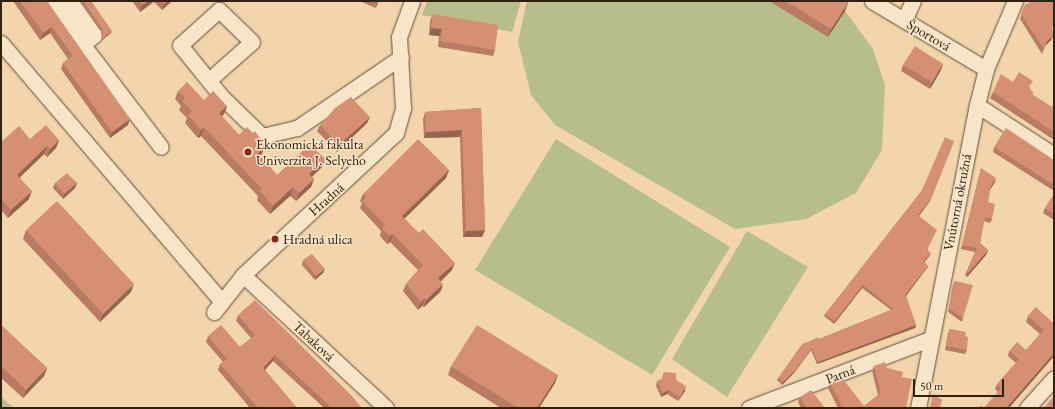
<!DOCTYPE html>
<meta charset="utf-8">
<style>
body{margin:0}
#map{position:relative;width:1055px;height:409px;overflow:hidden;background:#f2d5ac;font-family:"EB Garamond",serif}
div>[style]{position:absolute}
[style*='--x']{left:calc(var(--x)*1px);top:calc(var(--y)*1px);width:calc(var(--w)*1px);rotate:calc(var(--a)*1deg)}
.green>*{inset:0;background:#b8be8b}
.roads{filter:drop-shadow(0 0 1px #624d36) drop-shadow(0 0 1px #624d36)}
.minor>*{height:15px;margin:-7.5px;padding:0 7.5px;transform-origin:7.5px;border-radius:7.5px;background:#f7e4c9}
.wall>*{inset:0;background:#b77c63}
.shaded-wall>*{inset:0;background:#956550}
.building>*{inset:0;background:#d59073}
.dots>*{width:11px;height:11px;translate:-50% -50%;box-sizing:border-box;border:2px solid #f7e4c9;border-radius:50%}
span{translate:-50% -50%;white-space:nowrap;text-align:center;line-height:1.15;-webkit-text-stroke:3px #f7e4c9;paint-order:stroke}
.street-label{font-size:14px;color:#32200e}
.poi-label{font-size:14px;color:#32200e}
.left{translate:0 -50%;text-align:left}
.frame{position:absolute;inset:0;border:2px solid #32200e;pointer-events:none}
.scale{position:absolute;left:913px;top:379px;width:91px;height:18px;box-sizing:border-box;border:2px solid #32200e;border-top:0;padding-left:5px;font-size:12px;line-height:14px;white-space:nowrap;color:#32200e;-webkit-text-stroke:3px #f7e4c9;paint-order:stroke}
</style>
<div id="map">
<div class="green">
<div style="clip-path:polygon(427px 1px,521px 1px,512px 32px,422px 15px)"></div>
<div style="clip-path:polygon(527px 1px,828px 1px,845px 11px,873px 49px,885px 85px,882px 150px,856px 193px,806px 219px,735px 229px,555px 125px,531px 95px,518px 42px)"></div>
<div style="clip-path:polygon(556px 139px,730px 247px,652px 375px,654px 376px,475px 270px)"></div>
<div style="clip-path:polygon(747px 231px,808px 267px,727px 397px,672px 359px)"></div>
<div style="clip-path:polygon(1px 397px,14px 408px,1px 408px)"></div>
</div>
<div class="roads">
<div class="minor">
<div style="--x:54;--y:1;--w:53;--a:56.6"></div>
<div style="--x:83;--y:45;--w:128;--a:52.6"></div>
<div style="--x:70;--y:1;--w:42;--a:54.8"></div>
<div style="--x:94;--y:35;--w:15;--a:138"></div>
<div style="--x:872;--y:1;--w:133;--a:30.8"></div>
<div style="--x:904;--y:20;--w:21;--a:-65"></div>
<div style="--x:1;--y:43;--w:340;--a:49.5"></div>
<div style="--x:209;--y:80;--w:57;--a:-41.5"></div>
<div style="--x:252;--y:42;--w:46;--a:-135.9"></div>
<div style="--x:219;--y:10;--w:52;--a:138.1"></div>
<div style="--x:180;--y:45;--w:65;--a:51.2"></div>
<div style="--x:221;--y:96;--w:57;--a:44.3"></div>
<div style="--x:262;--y:136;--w:36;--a:-13"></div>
<div style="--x:297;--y:128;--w:126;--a:-34.3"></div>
<div style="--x:977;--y:105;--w:92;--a:33"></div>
<div style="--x:243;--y:275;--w:195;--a:42.9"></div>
<div style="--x:214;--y:312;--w:47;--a:-51.9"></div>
<div style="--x:243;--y:275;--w:209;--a:-42.9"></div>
<div style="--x:396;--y:133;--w:26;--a:-74"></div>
<div style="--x:403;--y:108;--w:71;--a:-93.2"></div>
<div style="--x:399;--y:37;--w:38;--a:-70"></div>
<div style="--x:749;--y:408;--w:194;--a:-20.9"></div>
<div style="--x:918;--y:408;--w:309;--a:-79"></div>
<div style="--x:977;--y:105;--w:37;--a:-76"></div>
<div style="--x:986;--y:69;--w:74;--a:-66.9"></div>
<div style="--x:1027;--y:408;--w:40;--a:-48"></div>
</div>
</div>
<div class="wall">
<div style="clip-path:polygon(13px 1px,47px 1px,128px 125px,110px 138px,61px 69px,63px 63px,68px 59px,50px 33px,40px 40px)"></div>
<div style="clip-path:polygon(81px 1px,91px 1px,111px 33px,102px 40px,101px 30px)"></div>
<div style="clip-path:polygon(132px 1px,172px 1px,162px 10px,154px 2px,140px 12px)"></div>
<div style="clip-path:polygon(359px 1px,379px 1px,376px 8px)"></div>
<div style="clip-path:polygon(769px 1px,845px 1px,848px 3px,845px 11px,828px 37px)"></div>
<div style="clip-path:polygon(1025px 5px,1052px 29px,1053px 36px,1051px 40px,1045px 46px,1042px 54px,1020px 19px)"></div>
<div style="clip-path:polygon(433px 14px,495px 50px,493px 56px,438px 47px,439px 36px,429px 35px,430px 21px)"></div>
<div style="clip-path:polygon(943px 64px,941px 70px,930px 89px,901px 71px,903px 65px)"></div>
<div style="clip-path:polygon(1013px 82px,1031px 88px,1029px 89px,1033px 92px,1032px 95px,1052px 107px,1054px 105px,1054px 140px,990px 98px,993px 92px)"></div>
<div style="clip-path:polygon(178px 91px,204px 100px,227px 106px,224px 114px,222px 116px,239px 135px,262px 154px,260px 156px,277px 175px,322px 167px,312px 177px,314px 179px,311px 187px,296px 201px,290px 196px,270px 214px,257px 200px,258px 196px,201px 136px,198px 138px,185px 123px,187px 118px,179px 110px,181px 106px,175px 99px)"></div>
<div style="clip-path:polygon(481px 108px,485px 230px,482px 237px,463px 237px,460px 137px,424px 138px,423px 119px,425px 112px)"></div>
<div style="clip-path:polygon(370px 117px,367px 123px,337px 152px,317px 131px,320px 125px)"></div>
<div style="clip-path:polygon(30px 139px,59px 140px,56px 148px,47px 157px,44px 154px,20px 177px,29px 199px,8px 218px,1px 210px,1px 142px)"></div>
<div style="clip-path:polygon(994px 147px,1054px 160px,1054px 191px,993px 152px)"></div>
<div style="clip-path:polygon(981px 168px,995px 182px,990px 189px,988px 202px,992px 219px,990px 223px,984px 221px,980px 243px,988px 250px,986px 255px,967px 277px,965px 275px,975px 252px,961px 249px)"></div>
<div style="clip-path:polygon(449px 170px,446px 178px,404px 219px,452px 270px,441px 281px,441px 291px,424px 307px,422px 306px,418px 310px,403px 291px,406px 284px,418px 270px,390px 242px,387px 244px,380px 236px,381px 231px,360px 208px,362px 203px,360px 201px,363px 194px)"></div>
<div style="clip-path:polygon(55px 183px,77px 183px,75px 188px,63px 199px,53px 188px)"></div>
<div style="clip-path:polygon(1054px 194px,1054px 220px,1043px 213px,1045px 208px)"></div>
<div style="clip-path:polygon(930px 201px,919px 216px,928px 250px,930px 255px,924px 262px,928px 266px,927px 268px,906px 296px,916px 325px,915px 328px,817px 364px,811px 350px,794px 373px,782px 385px,777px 380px,778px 378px,819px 339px,891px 310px,862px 288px,834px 324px,824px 316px,825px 314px)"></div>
<div style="clip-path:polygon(26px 230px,131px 292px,100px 322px,23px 239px)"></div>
<div style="clip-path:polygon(303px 260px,325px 269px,323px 273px,315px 280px,302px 265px)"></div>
<div style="clip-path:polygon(955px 281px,963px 318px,962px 322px,948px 312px,953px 285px)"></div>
<div style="clip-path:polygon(1036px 307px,1054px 356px,1009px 408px,979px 408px,984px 408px,998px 392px,995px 389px,997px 384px,1016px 363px,1008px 356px,1009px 351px,1026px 350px,1040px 334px,1026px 322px,1028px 316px)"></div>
<div style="clip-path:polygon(238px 315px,362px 408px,324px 408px,273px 361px,265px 370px,297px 408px,250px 408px,218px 370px,220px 364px,223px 362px,206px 342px,208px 336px,240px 347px,251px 338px,236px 321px)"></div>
<div style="clip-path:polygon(1px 325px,47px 368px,44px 376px,23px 398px,1px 378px)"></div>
<div style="clip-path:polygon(950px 329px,965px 336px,967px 350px,965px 354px,945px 350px,948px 333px)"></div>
<div style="clip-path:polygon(451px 366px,558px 375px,555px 383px,539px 408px,501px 408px,448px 375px)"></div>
<div style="clip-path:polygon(874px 366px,887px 368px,902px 377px,906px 408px,838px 408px,828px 388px,830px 383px,864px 406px,878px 395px,872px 371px)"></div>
<div style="clip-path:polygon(664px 372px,676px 380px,685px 391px,678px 401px,667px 394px,661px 397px,656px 386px,657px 381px,662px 379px)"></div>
<div style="clip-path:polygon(800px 397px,825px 408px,801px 408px,798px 402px)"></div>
</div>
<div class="shaded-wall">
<div style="clip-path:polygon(149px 1px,154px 1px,140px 12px,142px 5px)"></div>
<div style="clip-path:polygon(167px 1px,172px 1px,162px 10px,164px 4px)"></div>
<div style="clip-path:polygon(848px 3px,845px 11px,828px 37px,831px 29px)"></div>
<div style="clip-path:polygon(52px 27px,50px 33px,40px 40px,43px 33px)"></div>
<div style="clip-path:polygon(431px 28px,442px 29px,439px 36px,429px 35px)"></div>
<div style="clip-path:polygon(112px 31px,111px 33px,102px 40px,103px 38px)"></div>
<div style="clip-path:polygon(1053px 36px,1051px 40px,1045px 46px,1047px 41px)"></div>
<div style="clip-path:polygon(943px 64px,941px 70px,930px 89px,932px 82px)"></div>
<div style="clip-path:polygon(227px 106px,224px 114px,216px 122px,219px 113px)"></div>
<div style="clip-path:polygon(370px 117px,367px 123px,337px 152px,339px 145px)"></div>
<div style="clip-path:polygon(130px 119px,128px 125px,110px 138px,112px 132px)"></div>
<div style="clip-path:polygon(204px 127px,201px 136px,198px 138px,201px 130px)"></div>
<div style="clip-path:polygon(462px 130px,460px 137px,424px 138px,426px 132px)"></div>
<div style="clip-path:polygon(59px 140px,56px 148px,47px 157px,50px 149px)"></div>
<div style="clip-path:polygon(954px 141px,930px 201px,917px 218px)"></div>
<div style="clip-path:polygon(47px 146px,44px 154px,14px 183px,17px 175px)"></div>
<div style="clip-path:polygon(265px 146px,262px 154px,254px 162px,257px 154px)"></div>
<div style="clip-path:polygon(325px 159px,322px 167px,306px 182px,309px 174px)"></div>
<div style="clip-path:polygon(449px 170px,446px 178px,399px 224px,402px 216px)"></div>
<div style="clip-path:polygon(996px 178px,995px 182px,990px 190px,991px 186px)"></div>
<div style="clip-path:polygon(314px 179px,311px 187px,296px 201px,299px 193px)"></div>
<div style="clip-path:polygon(77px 183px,75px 188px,63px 199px,64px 194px)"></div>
<div style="clip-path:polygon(293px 187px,290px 196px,270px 214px,273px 206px)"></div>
<div style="clip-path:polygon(32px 191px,29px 199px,8px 218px,11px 210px)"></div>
<div style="clip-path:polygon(485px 230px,482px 237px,463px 237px,466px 231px)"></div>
<div style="clip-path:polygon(393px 234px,390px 242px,387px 244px,390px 236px)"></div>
<div style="clip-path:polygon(988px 250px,986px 255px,967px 277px,969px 272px)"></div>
<div style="clip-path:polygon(931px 253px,930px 255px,923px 264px,923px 262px)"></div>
<div style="clip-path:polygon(455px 263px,452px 270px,436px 286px,438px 278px)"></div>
<div style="clip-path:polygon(928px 266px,927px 268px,904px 298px,905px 295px)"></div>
<div style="clip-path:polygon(325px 269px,323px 273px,315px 280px,316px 276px)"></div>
<div style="clip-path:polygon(134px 284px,131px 292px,100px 322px,103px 314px)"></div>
<div style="clip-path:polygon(443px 284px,441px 291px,424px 307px,426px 300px)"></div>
<div style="clip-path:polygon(863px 285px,862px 288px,834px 324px,835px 321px)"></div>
<div style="clip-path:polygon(425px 298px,422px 306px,418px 310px,421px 302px)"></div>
<div style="clip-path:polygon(916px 325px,915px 328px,817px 364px,818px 362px)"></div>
<div style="clip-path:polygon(812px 348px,811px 350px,794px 373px,782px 385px,783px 382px)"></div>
<div style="clip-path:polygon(1054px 353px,1054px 356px,1009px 408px,1006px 408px)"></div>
<div style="clip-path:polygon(275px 355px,273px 361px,261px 374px,263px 368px)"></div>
<div style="clip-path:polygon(47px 368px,44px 376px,23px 398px,26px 390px)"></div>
<div style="clip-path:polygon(558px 375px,555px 383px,539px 408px,537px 408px)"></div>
<div style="clip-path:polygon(686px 386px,685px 391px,678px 401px,680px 397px)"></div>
<div style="clip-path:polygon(669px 390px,667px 394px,661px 397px,663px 393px)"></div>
</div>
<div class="building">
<div style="clip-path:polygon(20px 1px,47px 1px,130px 119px,112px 132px,63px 63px,73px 56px,52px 27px,43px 33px)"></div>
<div style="clip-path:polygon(83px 1px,91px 1px,112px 31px,103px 38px,102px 28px)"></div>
<div style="clip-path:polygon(139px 1px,149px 1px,142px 5px)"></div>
<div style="clip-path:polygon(161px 1px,167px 1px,164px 4px)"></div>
<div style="clip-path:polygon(785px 1px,845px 1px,848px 3px,831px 29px)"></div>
<div style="clip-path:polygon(1032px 1px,1054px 1px,1054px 23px,1052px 29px,1053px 36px,1047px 41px,1044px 49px,1021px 14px,1025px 5px)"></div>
<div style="clip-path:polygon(433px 14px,498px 25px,495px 50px,440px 41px,442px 29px,431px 28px)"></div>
<div style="clip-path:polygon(915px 46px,943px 64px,932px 82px,903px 65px)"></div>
<div style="clip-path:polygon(1019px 72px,1033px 81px,1028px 88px,1033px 92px,1032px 94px,1052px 107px,1054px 105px,1054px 132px,993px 92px,1001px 74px,1013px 82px)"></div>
<div style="clip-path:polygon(187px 82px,204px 100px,213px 91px,227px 106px,219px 113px,239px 135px,247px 127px,253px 133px,255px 131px,265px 146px,257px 154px,277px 175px,310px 144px,325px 159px,309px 174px,314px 179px,299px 193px,293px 187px,273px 206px,260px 191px,262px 189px,204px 127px,201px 130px,188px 115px,192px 111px,182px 101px,185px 98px,178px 91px)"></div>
<div style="clip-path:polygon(351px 97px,370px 117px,339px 145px,320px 125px,335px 108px)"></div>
<div style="clip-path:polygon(481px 108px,485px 230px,466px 231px,462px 130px,426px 132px,425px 112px)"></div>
<div style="clip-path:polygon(46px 125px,59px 140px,50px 149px,47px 146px,17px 175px,32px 191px,11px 210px,1px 199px,1px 142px,19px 126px,30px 139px)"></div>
<div style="clip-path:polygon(1006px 128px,1054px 160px,1054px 185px,994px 147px)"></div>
<div style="clip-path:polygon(945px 137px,954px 141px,931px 199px,918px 215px,937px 230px,927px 250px,931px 253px,923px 262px,928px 266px,905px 295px,916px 325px,818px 362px,812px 348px,795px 371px,783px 382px,778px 378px,802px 344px,819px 337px,818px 340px,893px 309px,863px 285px,835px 321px,825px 314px,922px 190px)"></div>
<div style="clip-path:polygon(418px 139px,449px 170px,402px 216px,419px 233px,423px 229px,455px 263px,438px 278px,443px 284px,426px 300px,425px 298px,421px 302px,406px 284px,423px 265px,393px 234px,390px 236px,382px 228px,385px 225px,362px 201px,366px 198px,363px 194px)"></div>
<div style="clip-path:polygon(981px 168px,996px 178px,991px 186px,988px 202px,995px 204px,992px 219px,985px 217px,980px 243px,988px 250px,969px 272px,967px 271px,977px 248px,962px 245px)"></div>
<div style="clip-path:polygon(67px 173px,77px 183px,64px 194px,55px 183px)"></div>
<div style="clip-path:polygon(1054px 194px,1054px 214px,1045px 208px)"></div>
<div style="clip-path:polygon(57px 201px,134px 284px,103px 314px,26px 230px)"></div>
<div style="clip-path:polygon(312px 254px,325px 269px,316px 276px,303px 260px)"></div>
<div style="clip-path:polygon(955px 281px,973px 285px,963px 318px,949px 308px)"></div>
<div style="clip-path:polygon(255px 300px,351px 395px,362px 408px,332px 408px,275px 355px,263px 368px,297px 408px,258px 408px,220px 364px,227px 359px,208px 336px,221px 325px,240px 347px,255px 335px,238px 315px)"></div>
<div style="clip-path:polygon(1036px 307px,1053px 323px,1054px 322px,1054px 353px,1006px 408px,979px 408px,981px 405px,984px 408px,1001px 388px,997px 384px,1019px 359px,1009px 351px,1017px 342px,1026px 350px,1044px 330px,1028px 316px)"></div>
<div style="clip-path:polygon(1px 325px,47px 368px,26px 390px,1px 366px)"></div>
<div style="clip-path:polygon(477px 325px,558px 375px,537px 408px,518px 408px,451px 366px)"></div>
<div style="clip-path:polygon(950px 329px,966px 332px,965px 336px,968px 337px,967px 350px,946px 346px)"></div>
<div style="clip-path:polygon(885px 362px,887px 368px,903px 372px,902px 377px,912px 379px,906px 408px,843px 408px,830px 383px,842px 378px,864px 406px,881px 393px,874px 366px)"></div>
<div style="clip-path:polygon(664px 372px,676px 373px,676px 380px,686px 386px,680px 397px,669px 390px,663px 393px,657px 381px,663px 378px)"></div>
<div style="clip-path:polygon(811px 390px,825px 408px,807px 408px,800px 397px)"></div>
<div style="clip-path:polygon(933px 394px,942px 400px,940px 408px,930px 408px)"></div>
<div style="clip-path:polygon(1054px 396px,1054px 408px,1044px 408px)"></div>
</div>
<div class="dots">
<div style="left:248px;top:152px;background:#8f2418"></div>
<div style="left:275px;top:239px;background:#8f2418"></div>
</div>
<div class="street-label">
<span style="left:929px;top:35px;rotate:31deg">Športová</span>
<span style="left:326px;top:199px;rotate:-42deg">Hradná</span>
<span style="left:957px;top:202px;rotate:-79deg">Vnútorná okružná</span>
<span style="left:314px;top:341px;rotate:43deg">Tabaková</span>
<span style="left:840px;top:374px;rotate:-21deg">Parná</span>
</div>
<div class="poi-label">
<span class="left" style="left:256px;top:152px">Ekonomická fakulta<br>Univerzita J. Selyeho</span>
<span class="left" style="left:283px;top:239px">Hradná ulica</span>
</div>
<div class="frame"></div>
<div class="scale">50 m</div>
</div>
